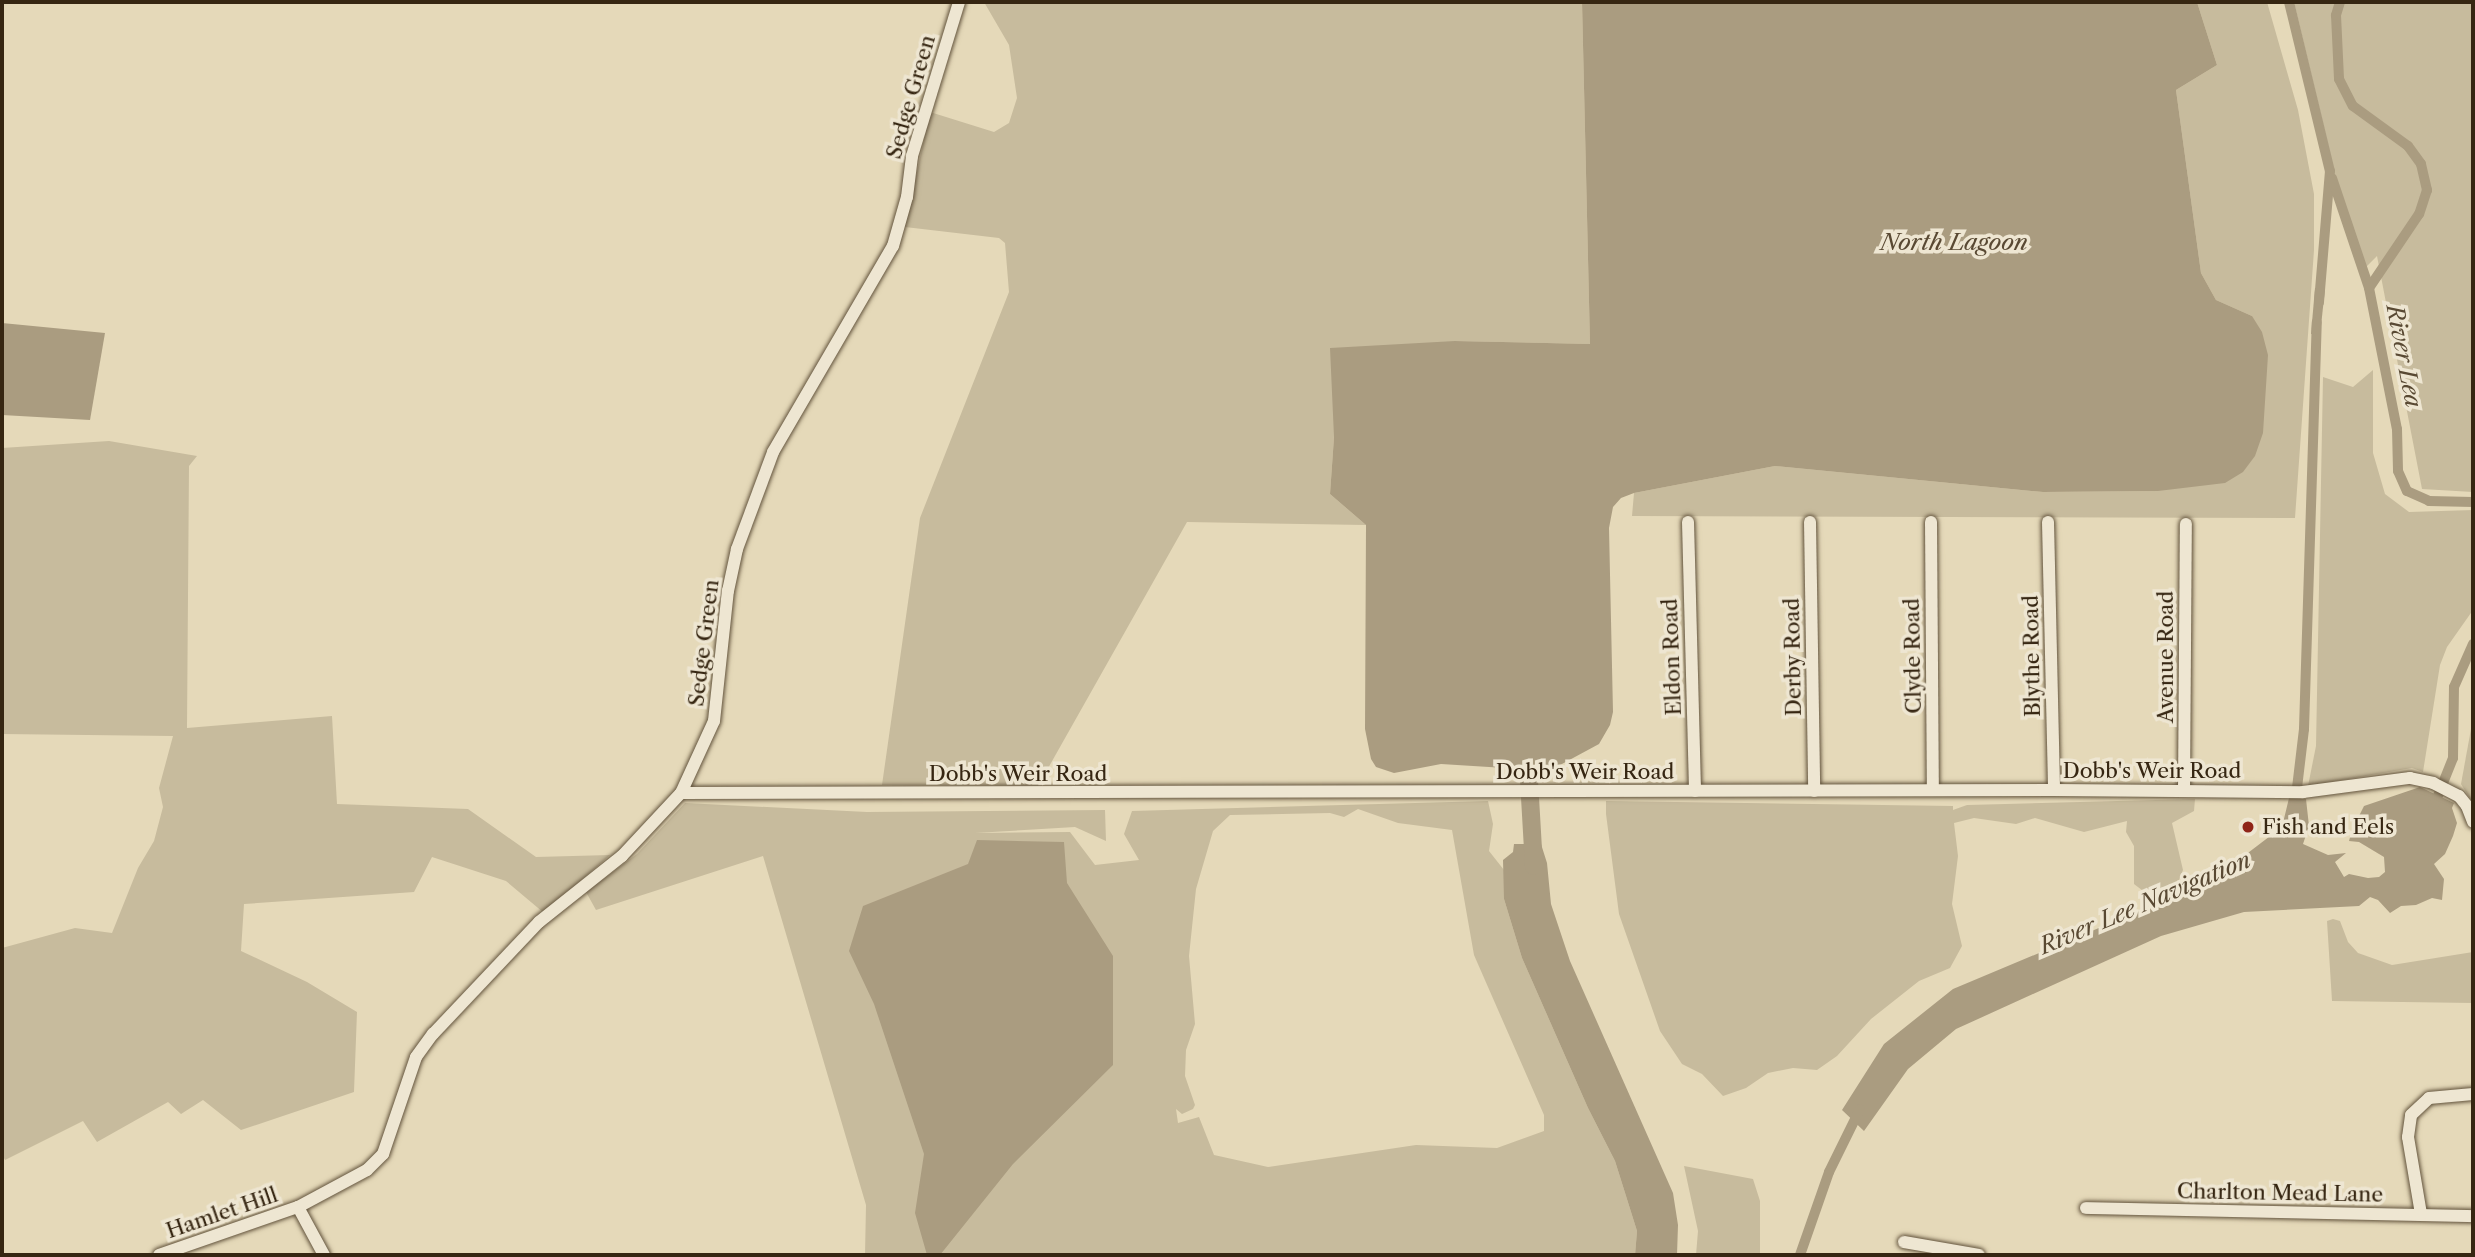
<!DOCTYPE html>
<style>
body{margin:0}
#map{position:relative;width:2475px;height:1257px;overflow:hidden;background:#e5d9b9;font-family:"Libre Caslon Text",serif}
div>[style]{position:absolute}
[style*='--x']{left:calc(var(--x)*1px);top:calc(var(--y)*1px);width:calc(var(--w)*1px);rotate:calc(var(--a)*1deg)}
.green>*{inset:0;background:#c7bb9d}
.water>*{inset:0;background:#aa9c80}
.canal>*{height:10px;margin:-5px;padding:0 5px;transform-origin:5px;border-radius:5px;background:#aa9c80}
.river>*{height:18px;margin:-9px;padding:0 9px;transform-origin:9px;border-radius:9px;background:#aa9c80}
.roads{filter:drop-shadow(0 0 2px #62533c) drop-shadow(0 0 2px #62533c)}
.minor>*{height:12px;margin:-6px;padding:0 6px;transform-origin:6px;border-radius:6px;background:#eee6d2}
.dots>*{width:19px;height:19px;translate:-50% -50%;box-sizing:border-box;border:4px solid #eee6d2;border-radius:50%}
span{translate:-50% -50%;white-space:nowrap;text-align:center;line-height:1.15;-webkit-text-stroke:7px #eee6d2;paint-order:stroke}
.street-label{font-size:21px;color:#362612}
.poi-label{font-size:21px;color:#362612}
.left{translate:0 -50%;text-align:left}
.water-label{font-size:23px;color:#594933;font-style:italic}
.frame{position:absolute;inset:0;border:4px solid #362612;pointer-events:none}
</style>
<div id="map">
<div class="green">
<div style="clip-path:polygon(984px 2px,1582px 2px,1590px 344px,1455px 341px,1334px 437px,1330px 494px,1366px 525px,1187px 522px,1038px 786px,882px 785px,920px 518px,1009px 292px,1005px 243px,999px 238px,905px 227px,930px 112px,994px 132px,1009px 123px,1017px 98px,1009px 45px)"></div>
<div style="clip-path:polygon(2197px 2px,2267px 2px,2298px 110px,2314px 194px,2314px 250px,2295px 518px,1632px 516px,1634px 493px,1775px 466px,2043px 492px,2158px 491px,2252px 316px,2216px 300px,2201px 273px,2176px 90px,2217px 65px)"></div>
<div style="clip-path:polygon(2294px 2px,2473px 2px,2473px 492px,2422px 489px,2377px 256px,2366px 267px,2336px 178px)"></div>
<div style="clip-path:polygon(2373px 370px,2373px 453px,2385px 494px,2409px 512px,2473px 510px,2473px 610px,2447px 647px,2440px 665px,2423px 772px,2412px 768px,2308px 786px,2316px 746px,2323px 377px,2353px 387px)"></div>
<div style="clip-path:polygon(109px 441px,197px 456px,189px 466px,187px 728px,332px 716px,337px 804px,468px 809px,536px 857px,610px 855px,544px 913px,506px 881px,432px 857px,414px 892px,244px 904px,241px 951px,307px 982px,357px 1012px,354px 1092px,241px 1130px,203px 1100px,181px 1114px,168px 1102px,97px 1142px,83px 1121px,5px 1160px,2px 1154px,2px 948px,75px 928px,112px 933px,138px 868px,154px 841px,163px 807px,159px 788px,173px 736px,2px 734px,2px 448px)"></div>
<div style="clip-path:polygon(2473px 718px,2473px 803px,2461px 784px)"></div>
<div style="clip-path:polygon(2195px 799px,2194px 811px,2172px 823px,2183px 870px,2175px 890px,2151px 897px,2134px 884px,2134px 846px,2126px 832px,2127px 821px,2084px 832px,2035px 818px,2016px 824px,1974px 818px,1954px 823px,1958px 856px,1952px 904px,1962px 946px,1950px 968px,1919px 981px,1871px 1019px,1837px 1056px,1817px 1070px,1793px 1068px,1768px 1073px,1746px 1088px,1723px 1096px,1702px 1074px,1682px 1064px,1660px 1031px,1619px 914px,1606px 814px,1606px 801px,1953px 806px,1953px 810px,1967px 805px)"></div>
<div style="clip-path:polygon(evenodd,1488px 801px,1493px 824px,1489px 851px,1504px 870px,1504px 899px,1522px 958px,1588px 1108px,1615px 1161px,1637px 1231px,1635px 1255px,865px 1255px,866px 1205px,763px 856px,596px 910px,586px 892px,637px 854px,685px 803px,867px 812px,1105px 810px,1106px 841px,1075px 827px,975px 833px,1070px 832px,1095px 865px,1139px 860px,1124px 834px,1132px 811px,1488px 801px,1358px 809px,1398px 823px,1452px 830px,1474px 955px,1544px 1115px,1544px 1131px,1497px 1148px,1416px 1145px,1268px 1167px,1214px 1155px,1199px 1117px,1178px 1123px,1176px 1109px,1182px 1114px,1193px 1109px,1195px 1105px,1185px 1076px,1186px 1050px,1195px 1024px,1189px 956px,1196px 889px,1213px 831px,1230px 815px,1330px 813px,1344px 817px,1358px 809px)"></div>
<div style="clip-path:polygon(2333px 919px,2340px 921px,2348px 942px,2358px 953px,2392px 965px,2473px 952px,2473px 1003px,2332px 1001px,2327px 921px)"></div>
<div style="clip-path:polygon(1684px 1166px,1753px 1179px,1760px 1201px,1760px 1255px,1696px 1255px,1698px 1231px)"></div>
</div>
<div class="water">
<div style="clip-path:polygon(1582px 2px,2197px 2px,2217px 65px,2176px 90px,2201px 273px,2216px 300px,2252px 316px,2262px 332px,2268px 355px,2263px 433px,2255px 456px,2243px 472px,2225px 483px,2158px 491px,2043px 492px,1775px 466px,1634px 493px,1621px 498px,1613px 507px,1609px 528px,1613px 712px,1610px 725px,1599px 744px,1549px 771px,1542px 780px,1514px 780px,1509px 770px,1505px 768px,1441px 764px,1394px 773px,1376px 767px,1371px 759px,1365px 729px,1366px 525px,1330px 494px,1334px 437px,1330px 348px,1455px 341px,1590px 344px)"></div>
<div style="clip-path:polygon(2315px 288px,2325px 289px,2320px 335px,2311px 334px)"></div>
<div style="clip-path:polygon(2px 323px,105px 333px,90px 420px,2px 415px)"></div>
<div style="clip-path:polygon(2420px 787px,2454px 803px,2452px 808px,2457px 823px,2453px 836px,2445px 854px,2434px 864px,2444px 879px,2442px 900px,2432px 898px,2416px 905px,2401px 906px,2390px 913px,2378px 900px,2370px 897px,2359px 906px,2244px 912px,2161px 936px,1956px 1029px,1908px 1069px,1864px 1131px,1842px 1110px,1884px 1044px,1953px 989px,2211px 881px,2282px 827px,2289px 798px,2306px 799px,2309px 826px,2303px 844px,2328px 855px,2346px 853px,2335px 862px,2344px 877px,2349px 874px,2368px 878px,2379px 877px,2385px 872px,2384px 857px,2359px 842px,2349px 841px,2352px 830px,2364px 806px)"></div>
<div style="clip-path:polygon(977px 840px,1064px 842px,1067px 883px,1113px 956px,1113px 1065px,1013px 1164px,940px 1255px,927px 1255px,915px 1213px,924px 1154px,874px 1004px,849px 951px,863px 906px,968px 864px)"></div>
<div style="clip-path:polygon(1514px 844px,1525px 844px,1527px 847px,1541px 844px,1547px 863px,1551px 904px,1570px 961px,1673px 1193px,1678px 1225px,1677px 1255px,1635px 1255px,1637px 1231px,1615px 1161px,1588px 1108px,1522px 958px,1504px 899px,1503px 860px,1513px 852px)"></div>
</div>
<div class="canal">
<div style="--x:2289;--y:2;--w:174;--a:76.4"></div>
<div style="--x:2330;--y:171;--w:132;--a:94.8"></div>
<div style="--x:2340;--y:2;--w:14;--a:107"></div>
<div style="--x:2336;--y:15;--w:64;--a:87.3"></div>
<div style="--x:2339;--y:79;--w:30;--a:63"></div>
<div style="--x:2353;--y:106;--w:68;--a:36"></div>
<div style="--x:2408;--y:146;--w:22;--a:54"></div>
<div style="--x:2421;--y:164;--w:27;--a:77"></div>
<div style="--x:2427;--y:190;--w:25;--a:108"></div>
<div style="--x:2419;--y:214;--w:89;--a:124"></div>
<div style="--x:2369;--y:288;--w:144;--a:78.8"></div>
<div style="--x:2397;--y:429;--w:42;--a:88.6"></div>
<div style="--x:2398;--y:471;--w:22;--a:66"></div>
<div style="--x:2407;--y:491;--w:24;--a:24"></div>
<div style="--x:2429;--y:501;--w:44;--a:1.3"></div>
<div style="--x:2332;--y:178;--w:116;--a:71.4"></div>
<div style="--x:2433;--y:808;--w:54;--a:-68.2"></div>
<div style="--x:2453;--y:758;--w:71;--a:-89.2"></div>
<div style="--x:2454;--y:687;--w:47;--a:-66.2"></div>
<div style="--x:2294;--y:813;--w:85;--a:-83.2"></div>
<div style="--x:2304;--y:729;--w:407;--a:-88.2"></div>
<div style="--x:1800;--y:1255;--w:88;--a:-70.7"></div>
<div style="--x:1829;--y:1172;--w:70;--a:-63.8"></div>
</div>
<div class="river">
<div style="--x:1529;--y:780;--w:86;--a:86.7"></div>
</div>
<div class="roads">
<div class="minor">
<div style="--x:1688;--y:522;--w:269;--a:88.5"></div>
<div style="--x:1810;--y:522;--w:269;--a:89.1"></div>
<div style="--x:1931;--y:522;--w:268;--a:89.6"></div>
<div style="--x:2048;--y:522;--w:268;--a:88.7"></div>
<div style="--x:2184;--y:790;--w:266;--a:-89.6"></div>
<div style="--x:681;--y:793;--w:1373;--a:-0.13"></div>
<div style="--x:2054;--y:790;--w:249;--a:0.5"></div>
<div style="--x:2303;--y:792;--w:108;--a:-7.5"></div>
<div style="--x:2410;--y:778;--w:24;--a:12"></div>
<div style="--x:2433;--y:783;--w:29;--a:27"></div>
<div style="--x:2459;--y:796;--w:13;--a:51"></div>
<div style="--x:2467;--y:806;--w:17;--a:69"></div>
<div style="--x:298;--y:1207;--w:55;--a:61.6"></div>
<div style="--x:2086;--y:1208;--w:387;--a:1.2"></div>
<div style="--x:2421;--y:1214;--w:78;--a:-99.6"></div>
<div style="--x:2408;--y:1137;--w:22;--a:-82"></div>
<div style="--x:2411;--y:1115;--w:25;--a:-43"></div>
<div style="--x:2429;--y:1098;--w:44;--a:-5.2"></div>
<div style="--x:1904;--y:1242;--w:76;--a:9.8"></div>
<div style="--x:159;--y:1255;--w:147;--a:-19.1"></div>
<div style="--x:298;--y:1207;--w:78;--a:-28.2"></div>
<div style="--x:367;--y:1170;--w:23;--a:-45"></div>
<div style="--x:383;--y:1154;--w:102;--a:-71.2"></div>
<div style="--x:416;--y:1057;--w:29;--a:-54"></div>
<div style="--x:433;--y:1034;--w:154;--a:-46.6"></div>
<div style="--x:539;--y:922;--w:106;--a:-38.5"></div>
<div style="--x:622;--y:856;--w:86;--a:-46.9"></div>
<div style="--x:681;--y:793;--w:79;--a:-65.4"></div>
<div style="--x:714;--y:721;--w:131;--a:-83.9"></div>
<div style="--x:728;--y:591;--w:43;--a:-77.9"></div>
<div style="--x:737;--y:549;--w:103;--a:-69.6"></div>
<div style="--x:773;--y:452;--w:238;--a:-59.8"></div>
<div style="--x:893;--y:246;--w:51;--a:-74.1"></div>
<div style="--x:907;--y:197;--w:41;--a:-83"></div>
<div style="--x:912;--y:156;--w:161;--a:-73"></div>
</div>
</div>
<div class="dots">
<div style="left:2248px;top:827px;background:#8f2418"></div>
</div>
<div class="street-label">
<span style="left:911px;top:97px;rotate:-74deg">Sedge Green</span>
<span style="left:704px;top:643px;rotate:-83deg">Sedge Green</span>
<span style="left:1913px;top:656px;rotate:-91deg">Clyde Road</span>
<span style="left:2032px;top:656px;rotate:-91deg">Blythe Road</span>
<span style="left:1672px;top:657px;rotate:-92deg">Eldon Road</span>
<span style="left:1793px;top:657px;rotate:-91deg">Derby Road</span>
<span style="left:2166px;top:657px;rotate:-90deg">Avenue Road</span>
<span style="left:2152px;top:771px">Dobb's Weir Road</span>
<span style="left:1585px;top:772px">Dobb's Weir Road</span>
<span style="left:1018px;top:774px">Dobb's Weir Road</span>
<span style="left:2280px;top:1193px;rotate:1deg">Charlton Mead Lane</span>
<span style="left:222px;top:1213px;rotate:-19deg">Hamlet Hill</span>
</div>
<div class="poi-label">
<span class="left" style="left:2262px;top:827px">Fish and Eels</span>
</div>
<div class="water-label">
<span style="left:1954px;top:242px">North Lagoon</span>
<span style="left:2404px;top:356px;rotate:79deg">River Lea</span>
<span style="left:2145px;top:903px;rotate:-23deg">River Lee Navigation</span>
</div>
<div class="frame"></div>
</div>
